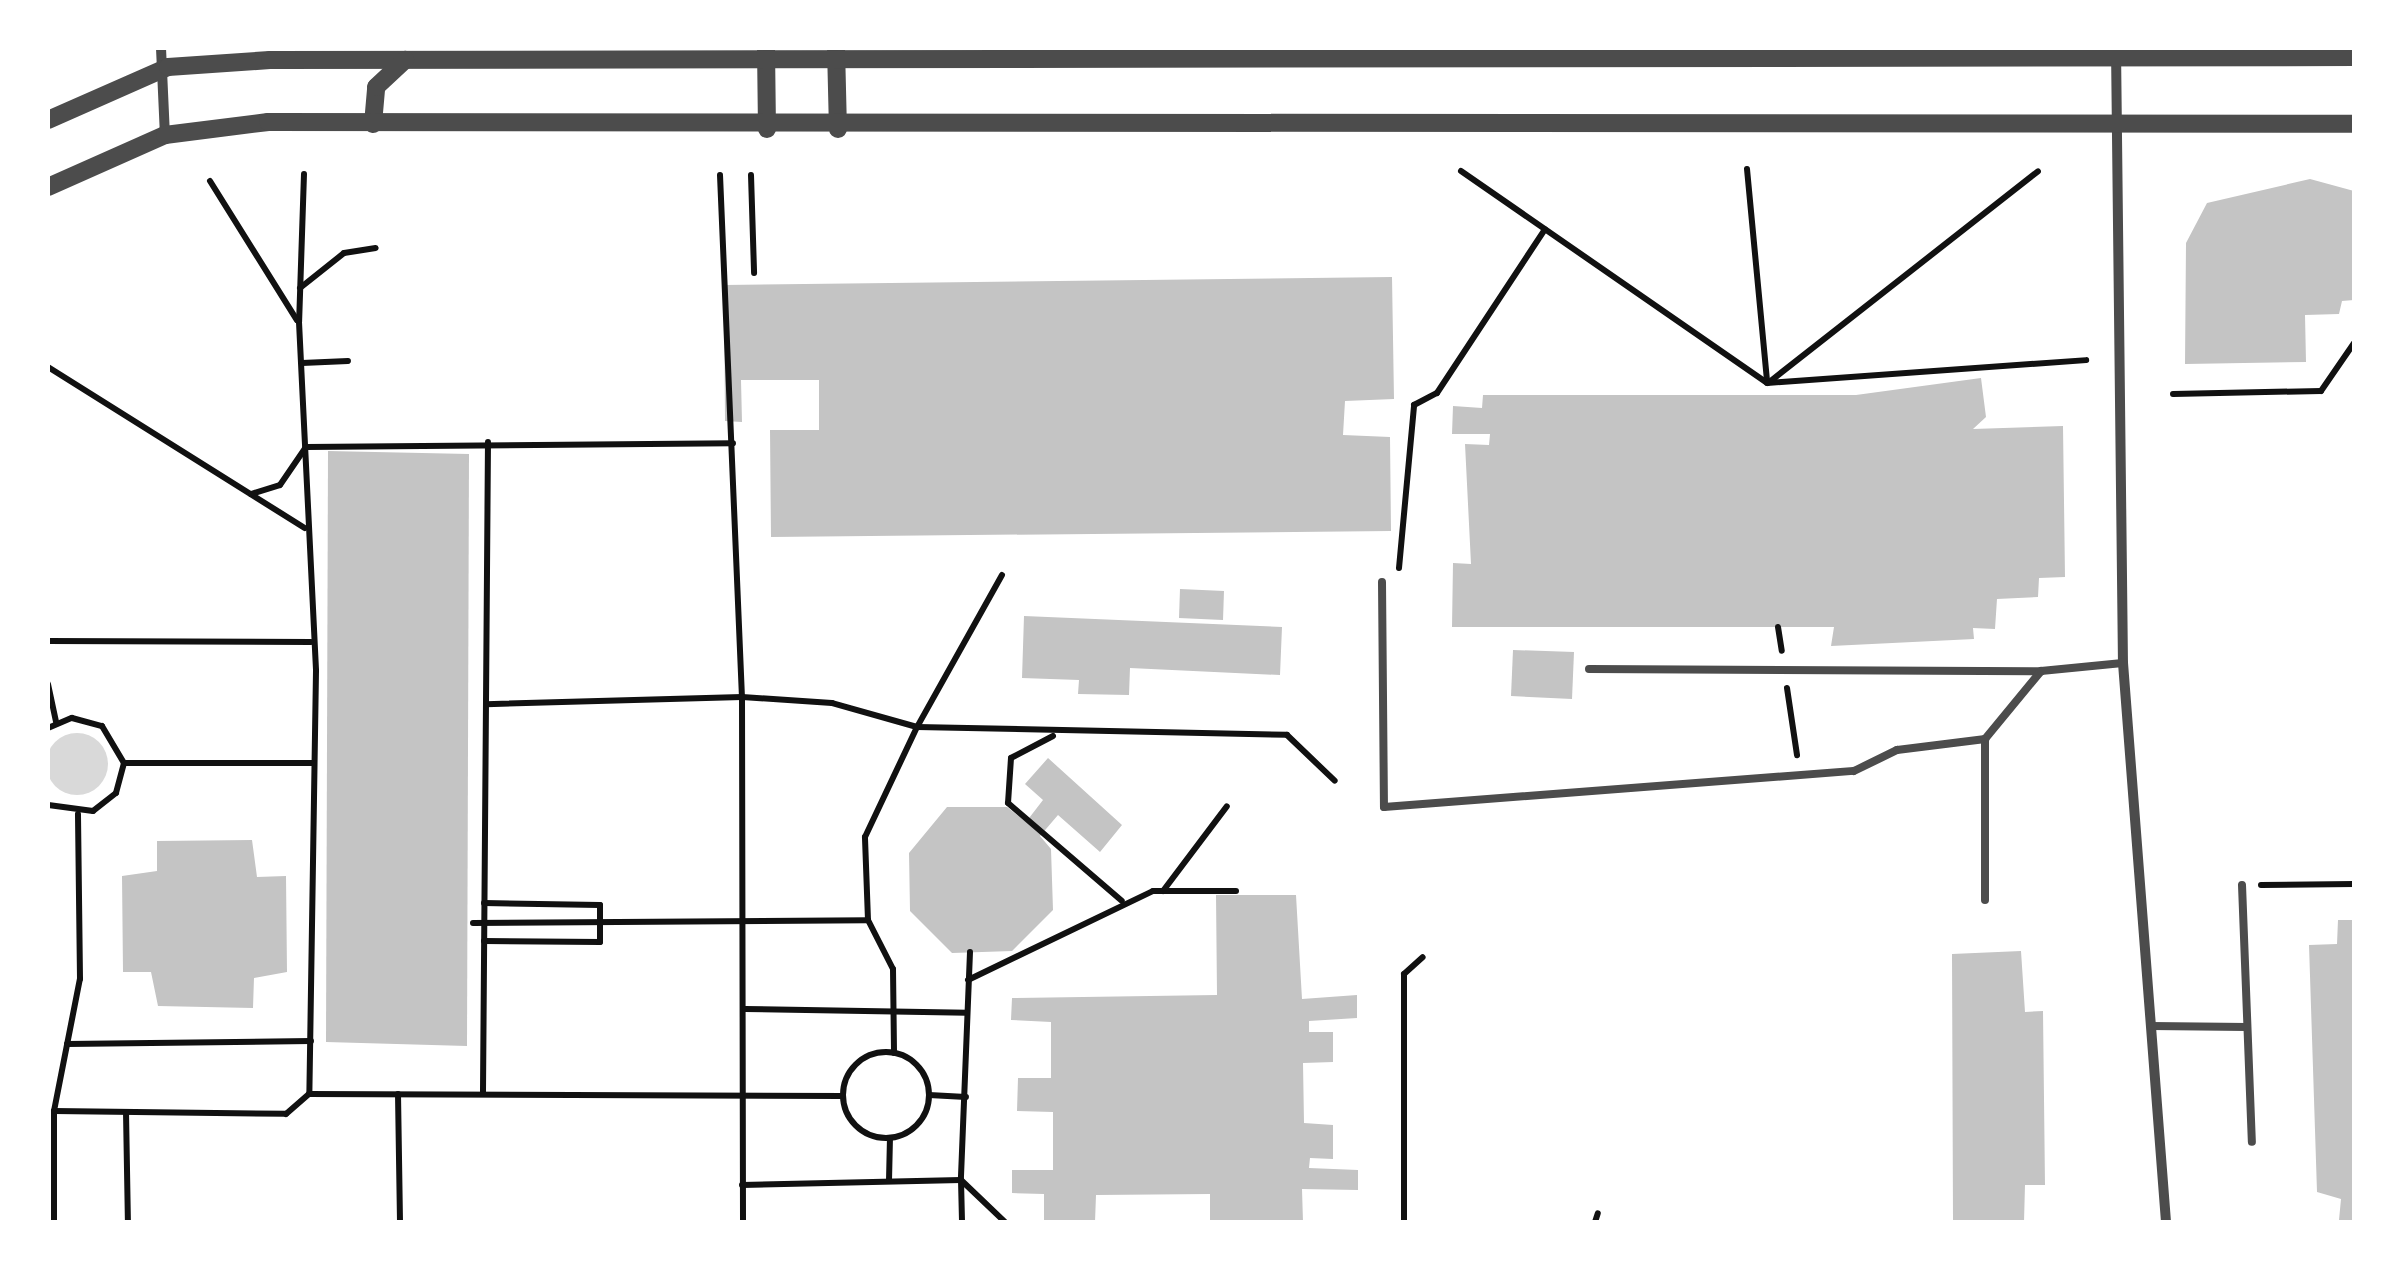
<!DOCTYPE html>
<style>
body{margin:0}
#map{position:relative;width:2402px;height:1270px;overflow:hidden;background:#fff;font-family:"Archivo Narrow",sans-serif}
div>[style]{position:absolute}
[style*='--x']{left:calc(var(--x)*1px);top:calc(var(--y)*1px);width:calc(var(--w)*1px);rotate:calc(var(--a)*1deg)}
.water>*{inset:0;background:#d9d9d9}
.round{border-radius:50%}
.building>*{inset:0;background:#c4c4c4}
.path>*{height:6px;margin:-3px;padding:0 3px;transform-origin:3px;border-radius:3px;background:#111}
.path>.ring{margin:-3px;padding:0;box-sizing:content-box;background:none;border:6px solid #111;border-radius:50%}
.service>*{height:8px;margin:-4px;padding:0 4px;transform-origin:4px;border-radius:4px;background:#4c4c4c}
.minor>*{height:10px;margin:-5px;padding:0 5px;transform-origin:5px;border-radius:5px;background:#4c4c4c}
.tertiary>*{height:18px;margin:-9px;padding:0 9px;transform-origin:9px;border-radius:9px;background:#4c4c4c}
span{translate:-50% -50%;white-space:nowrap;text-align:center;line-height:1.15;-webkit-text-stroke:9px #fff;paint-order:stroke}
.frame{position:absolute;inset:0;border:50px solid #fff;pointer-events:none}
</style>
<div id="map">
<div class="water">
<div class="round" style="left:46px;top:733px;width:62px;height:62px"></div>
</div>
<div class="building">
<div style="clip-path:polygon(2310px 179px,2354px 191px,2354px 300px,2342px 301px,2339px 314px,2305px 315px,2306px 362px,2185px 364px,2186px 243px,2207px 203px)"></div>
<div style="clip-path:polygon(1392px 277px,1394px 399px,1345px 401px,1343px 435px,1390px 437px,1391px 531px,771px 537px,770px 430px,819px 430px,819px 380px,741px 380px,742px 422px,725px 421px,724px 285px)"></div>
<div style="clip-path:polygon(1981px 378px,1986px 417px,1973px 429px,2063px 426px,2065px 577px,2039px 578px,2038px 597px,1997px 599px,1995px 629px,1973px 628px,1974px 639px,1831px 646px,1834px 627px,1452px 627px,1453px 563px,1471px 564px,1465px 444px,1489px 445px,1490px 434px,1452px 434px,1453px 406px,1482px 408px,1483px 395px,1856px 395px)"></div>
<div style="clip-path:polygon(328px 451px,469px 454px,467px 1046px,326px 1042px)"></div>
<div style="clip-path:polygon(1180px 589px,1224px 591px,1223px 620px,1179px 618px)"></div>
<div style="clip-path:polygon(1024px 616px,1282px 627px,1280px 675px,1130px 668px,1129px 695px,1078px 694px,1079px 680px,1022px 678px)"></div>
<div style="clip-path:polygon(1513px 650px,1574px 652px,1572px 699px,1511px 696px)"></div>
<div style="clip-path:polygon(1048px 758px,1122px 825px,1100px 852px,1058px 815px,1040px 836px,1051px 849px,1053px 910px,1012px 951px,952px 953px,910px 911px,909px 853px,947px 807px,1007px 807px,1026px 822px,1043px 800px,1025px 784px)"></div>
<div style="clip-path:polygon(252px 840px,257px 877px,286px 876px,287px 972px,254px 978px,253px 1008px,158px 1006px,151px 972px,123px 972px,122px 876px,157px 871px,157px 841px)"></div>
<div style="clip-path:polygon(1216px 895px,1296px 895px,1302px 999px,1357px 995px,1357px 1018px,1309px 1021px,1309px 1032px,1333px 1032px,1333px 1062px,1303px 1063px,1304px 1123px,1333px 1125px,1333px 1159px,1310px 1158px,1309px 1168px,1358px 1170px,1358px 1190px,1302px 1189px,1303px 1222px,1210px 1222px,1210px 1194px,1096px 1195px,1095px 1222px,1044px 1222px,1044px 1194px,1012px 1193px,1012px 1170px,1053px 1170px,1053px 1112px,1017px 1111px,1018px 1078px,1051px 1078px,1051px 1022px,1011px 1020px,1012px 998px,1217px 995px)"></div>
<div style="clip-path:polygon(2338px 920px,2354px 920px,2354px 1220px,2339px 1220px,2341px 1199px,2317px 1192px,2309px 945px,2337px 944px)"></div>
<div style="clip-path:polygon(2021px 951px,2025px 1012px,2043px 1011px,2045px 1185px,2025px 1185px,2024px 1222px,1953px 1222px,1952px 954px)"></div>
</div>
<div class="path">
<div style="--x:1747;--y:169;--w:214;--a:84.6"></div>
<div style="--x:1461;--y:171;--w:372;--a:34.7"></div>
<div style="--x:1767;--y:383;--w:320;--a:-4.1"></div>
<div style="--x:304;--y:174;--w:148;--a:91.9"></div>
<div style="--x:299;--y:322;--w:349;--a:87.2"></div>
<div style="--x:316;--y:671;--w:423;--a:90.9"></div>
<div style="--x:720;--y:175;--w:522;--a:87.59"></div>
<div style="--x:742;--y:697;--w:525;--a:89.89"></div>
<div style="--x:751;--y:175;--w:98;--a:88.2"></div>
<div style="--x:210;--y:181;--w:164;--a:58"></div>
<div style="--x:300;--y:288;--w:56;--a:-38.5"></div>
<div style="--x:344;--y:253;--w:32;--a:-9"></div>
<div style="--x:302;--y:363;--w:46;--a:-2.5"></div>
<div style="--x:48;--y:367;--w:303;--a:32.1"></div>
<div style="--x:1768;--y:383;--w:343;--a:-38.1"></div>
<div style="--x:2173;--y:394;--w:148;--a:-1.2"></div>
<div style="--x:2321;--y:391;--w:58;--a:-55.5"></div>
<div style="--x:251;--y:494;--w:30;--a:-17"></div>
<div style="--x:280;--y:485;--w:46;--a:-55.6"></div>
<div style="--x:306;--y:447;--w:427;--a:-0.5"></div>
<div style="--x:1399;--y:568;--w:164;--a:-84.7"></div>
<div style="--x:1414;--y:405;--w:26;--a:-28"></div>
<div style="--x:1437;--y:393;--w:196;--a:-56.6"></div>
<div style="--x:1002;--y:575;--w:174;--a:119.2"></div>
<div style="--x:917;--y:727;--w:370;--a:1.2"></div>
<div style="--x:1287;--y:735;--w:66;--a:43.8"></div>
<div style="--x:1778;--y:627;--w:24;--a:81"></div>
<div style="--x:48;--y:641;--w:263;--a:0.2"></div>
<div style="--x:48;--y:684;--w:39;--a:78"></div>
<div style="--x:1787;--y:688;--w:68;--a:81.5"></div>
<div style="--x:48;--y:728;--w:26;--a:-23"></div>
<div style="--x:72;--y:718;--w:31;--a:15"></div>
<div style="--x:102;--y:726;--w:43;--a:59.3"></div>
<div style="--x:124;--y:763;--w:31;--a:105"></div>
<div style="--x:116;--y:793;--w:29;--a:142"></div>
<div style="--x:93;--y:811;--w:45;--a:-172.4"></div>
<div style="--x:1053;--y:736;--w:47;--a:152.4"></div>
<div style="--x:1011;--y:758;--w:45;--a:93.8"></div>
<div style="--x:1008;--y:803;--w:150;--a:40.7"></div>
<div style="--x:124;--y:763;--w:190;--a:0"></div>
<div style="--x:2261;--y:885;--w:93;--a:-0.6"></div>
<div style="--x:1163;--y:891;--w:106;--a:-53"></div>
<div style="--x:868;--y:920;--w:55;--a:63"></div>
<div style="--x:893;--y:969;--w:84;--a:89.3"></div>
<div style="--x:473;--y:923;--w:395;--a:-0.4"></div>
<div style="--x:868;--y:920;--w:83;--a:-92.1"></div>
<div style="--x:865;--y:837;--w:122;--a:-64.7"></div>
<div style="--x:917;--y:727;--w:88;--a:-164.2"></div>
<div style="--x:832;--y:703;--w:90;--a:-176.2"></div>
<div style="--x:742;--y:697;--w:256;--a:178.4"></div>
<div style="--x:484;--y:941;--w:116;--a:0.5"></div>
<div style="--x:600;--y:942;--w:37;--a:-90"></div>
<div style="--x:600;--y:905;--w:116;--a:-179"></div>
<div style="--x:970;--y:952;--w:228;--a:92.3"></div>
<div style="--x:961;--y:1180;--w:61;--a:43.7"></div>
<div style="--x:968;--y:980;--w:205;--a:-25.7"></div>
<div style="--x:1153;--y:891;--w:83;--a:0"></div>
<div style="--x:745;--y:1009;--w:222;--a:1"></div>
<div style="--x:67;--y:1044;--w:244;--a:-0.7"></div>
<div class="ring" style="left:843px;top:1052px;width:80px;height:80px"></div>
<div style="--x:483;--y:1092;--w:650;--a:-89.56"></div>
<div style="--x:398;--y:1094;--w:128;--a:89.1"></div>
<div style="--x:929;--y:1095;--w:37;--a:3"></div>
<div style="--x:54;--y:1111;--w:232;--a:0.7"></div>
<div style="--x:286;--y:1114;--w:30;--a:-41"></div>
<div style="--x:309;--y:1094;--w:533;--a:0.21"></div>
<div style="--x:126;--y:1112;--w:110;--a:89"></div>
<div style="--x:889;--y:1181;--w:43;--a:-88.7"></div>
<div style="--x:742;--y:1185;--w:219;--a:-1.3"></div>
<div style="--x:961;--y:1180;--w:42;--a:88.6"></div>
<div style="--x:54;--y:1222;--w:111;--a:-90"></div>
<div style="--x:54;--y:1111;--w:135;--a:-78.9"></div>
<div style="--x:80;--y:979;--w:165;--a:-90.7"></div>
<div style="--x:1404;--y:1222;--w:248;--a:-90"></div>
<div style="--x:1404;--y:974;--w:25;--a:-42"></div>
<div style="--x:1595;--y:1222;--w:9;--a:-72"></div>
</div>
<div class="service">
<div style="--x:1382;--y:582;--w:225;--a:89.5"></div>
<div style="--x:1384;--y:807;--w:471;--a:-4.4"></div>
<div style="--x:1854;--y:771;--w:48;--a:-26"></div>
<div style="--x:1897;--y:750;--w:89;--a:-7.1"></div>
<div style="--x:1589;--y:669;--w:452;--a:0.3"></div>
<div style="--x:2242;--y:885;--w:257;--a:87.8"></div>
<div style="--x:1985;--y:900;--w:161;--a:-90"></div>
<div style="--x:1985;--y:739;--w:88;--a:-50.5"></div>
<div style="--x:2041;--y:671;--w:82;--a:-5.6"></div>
<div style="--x:2151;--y:1026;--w:96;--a:0.6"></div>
</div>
<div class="minor">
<div style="--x:161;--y:48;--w:87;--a:87.4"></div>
<div style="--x:2116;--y:48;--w:615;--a:89.35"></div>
<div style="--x:2123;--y:663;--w:561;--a:85.6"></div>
</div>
<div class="tertiary">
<div style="--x:766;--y:48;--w:81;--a:89.3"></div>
<div style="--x:836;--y:48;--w:81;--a:88.6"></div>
<div style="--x:48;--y:120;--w:131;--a:-23.8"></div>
<div style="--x:168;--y:67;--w:102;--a:-3.9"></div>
<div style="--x:270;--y:60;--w:2084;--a:-0.08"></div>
<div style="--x:373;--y:124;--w:37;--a:-85"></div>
<div style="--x:376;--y:87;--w:40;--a:-43"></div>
<div style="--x:48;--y:187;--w:128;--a:-24"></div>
<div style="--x:165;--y:135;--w:104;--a:-7.2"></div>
<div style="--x:268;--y:122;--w:2086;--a:0.05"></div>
</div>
<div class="frame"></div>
</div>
